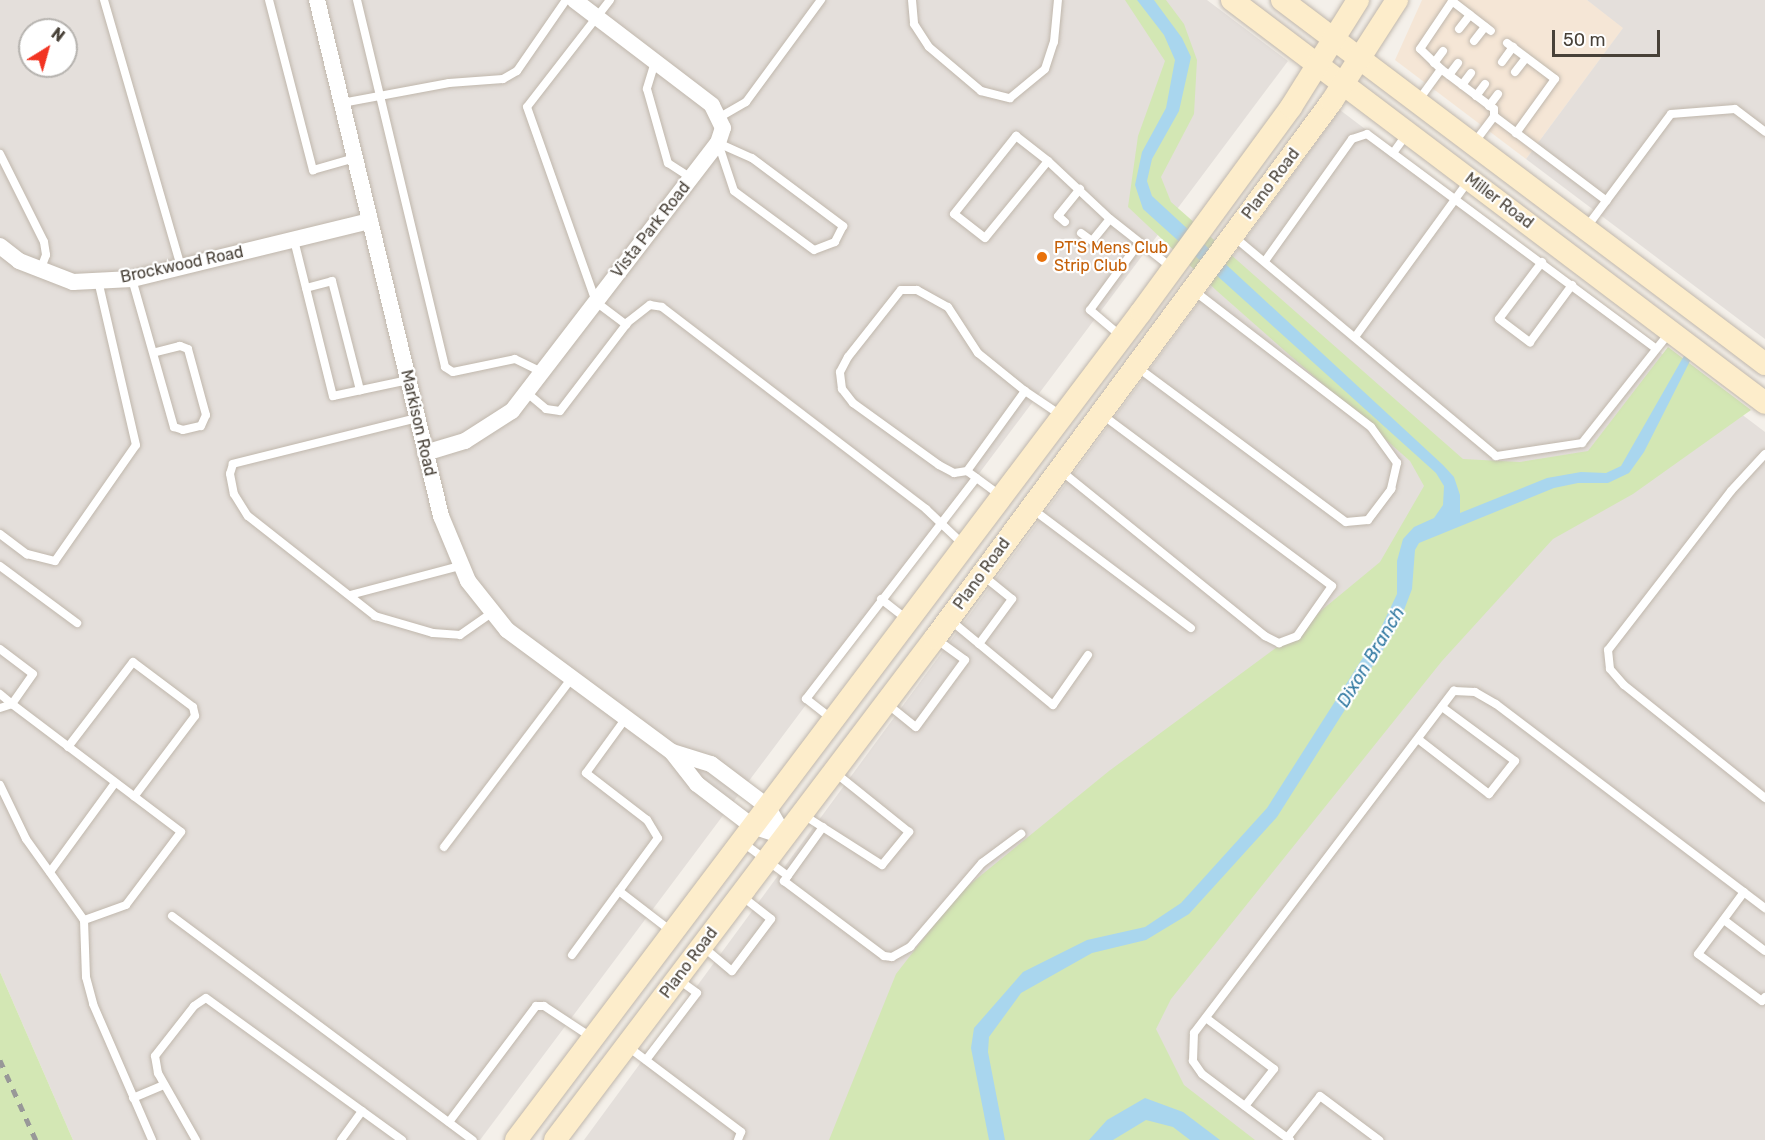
<!DOCTYPE html>
<style>
body{margin:0}
#map{position:relative;width:1765px;height:1140px;overflow:hidden;background:#f4f0ea;font-family:Rubik,sans-serif}
div>[style]{position:absolute}
[style*='--x']{left:calc(var(--x)*1px);top:calc(var(--y)*1px);width:calc(var(--w)*1px);rotate:calc(var(--a)*1deg)}
.commercial>*{inset:0;background:#f5e6d6}
.industrial>*{inset:0;background:#e4dfdb}
.green>*{inset:0;background:#d3e7b4}
.water>*{inset:0;background:#a9d6ee}
.roads{filter:drop-shadow(0 0 2px #c0b7ac) drop-shadow(0 0 2px #c0b7ac)}
.lane>*{height:8px;margin:-4px;padding:0 4px;transform-origin:4px;border-radius:4px;background:#fff}
.street>*{height:16px;margin:-8px;padding:0 8px;transform-origin:8px;border-radius:8px;background:#fff}
.secondary>*{height:22px;margin:-11px;padding:0 11px;transform-origin:11px;border-radius:11px;background:#fdedcb}
.rail>*{height:4.5px;margin-top:-2.25px;transform-origin:0;background:repeating-linear-gradient(90deg,#989898 0 8px,transparent 0 16px)}
.dots>*{width:16px;height:16px;translate:-50% -50%;box-sizing:border-box;border:3px solid #fff;border-radius:50%}
span{translate:-50% -50%;white-space:nowrap;text-align:center;line-height:1.15;-webkit-text-stroke:4.5px #fff;paint-order:stroke}
.street-label{font-size:16px;color:#484138}
.food-label{font-size:16px;color:#c56008}
.left{translate:0 -50%;text-align:left}
.water-label{font-size:18px;color:#3078a1;font-style:italic}
.north{position:absolute;left:18px;top:18px;width:60px;height:60px;box-sizing:border-box;background:#fff;border:2px solid #b6b3af;border-radius:50%;rotate:37deg;font-size:16px;font-weight:700;line-height:24px;text-align:center;color:#484138}
.north::after{content:'';display:block;margin:auto;width:21px;height:27px;background:#f23422;clip-path:polygon(50% 0,100% 100%,50% 72%,0 100%)}
.scale{position:absolute;left:1552px;top:30px;width:108px;height:27px;box-sizing:border-box;border:3px solid #484138;border-top:0;padding-left:8px;font-size:18px;line-height:21px;white-space:nowrap;color:#484138;-webkit-text-stroke:4px #fff;paint-order:stroke}
</style>
<div id="map">
<div class="commercial">
<div style="clip-path:polygon(1422px 0,1587px 0,1624px 27px,1526px 159px,1395px 60px)"></div>
</div>
<div class="industrial">
<div style="clip-path:polygon(evenodd,0 0,1207px 0,1288px 61px,480px 1140px,73px 1140px,0 972px,0 0,30px 30px,66px 30px,66px 66px,30px 66px,30px 30px)"></div>
<div style="clip-path:polygon(1587px 0,1765px 0,1765px 339px,1526px 159px,1623px 28px)"></div>
<div style="clip-path:polygon(1340px 110px,1765px 432px,1765px 1140px,584px 1140px)"></div>
</div>
<div class="green">
<div style="clip-path:polygon(1125px 0,1166px 0,1184px 24px,1197px 60px,1194px 114px,1161px 177px,1171px 202px,1463px 459px,1520px 462px,1588px 451px,1668px 347px,1751px 410px,1633px 494px,1553px 539px,1442px 661px,1171px 999px,1156px 1029px,1184px 1085px,1255px 1140px,829px 1140px,896px 974px,958px 894px,1109px 771px,1277px 647px,1380px 562px,1424px 486px,1410px 461px,1217px 291px,1128px 207px,1138px 136px,1165px 61px)"></div>
<div style="clip-path:polygon(0 972px,73px 1140px,0 1140px)"></div>
</div>
<div class="water">
<div style="clip-path:polygon(1137px 0,1154px 0,1182px 38px,1191px 57px,1179px 111px,1152px 159px,1147px 181px,1152px 196px,1443px 465px,1454px 477px,1460px 495px,1460px 513px,1547px 478px,1581px 472px,1606px 473px,1621px 466px,1685px 354px,1691px 359px,1644px 452px,1629px 473px,1608px 483px,1578px 483px,1554px 488px,1419px 543px,1415px 550px,1412px 589px,1398px 626px,1277px 817px,1189px 914px,1146px 940px,1092px 953px,1021px 993px,989px 1037px,988px 1052px,1005px 1140px,989px 1140px,971px 1048px,974px 1028px,1023px 972px,1087px 940px,1145px 927px,1181px 903px,1267px 808px,1378px 634px,1397px 594px,1397px 561px,1403px 539px,1414px 527px,1434px 518px,1443px 505px,1444px 486px,1436px 473px,1143px 209px,1135px 185px,1142px 152px,1166px 108px,1175px 60px,1164px 35px)"></div>
<div style="clip-path:polygon(1145px 1098px,1183px 1112px,1220px 1140px,1190px 1140px,1173px 1127px,1146px 1120px,1113px 1140px,1089px 1140px,1107px 1120px)"></div>
</div>
<div class="roads">
<div class="lane">
<div style="--x:104;--y:0;--w:278;--a:73.9"></div>
<div style="--x:269;--y:0;--w:176;--a:75.5"></div>
<div style="--x:313;--y:170;--w:44;--a:-15.9"></div>
<div style="--x:357;--y:0;--w:377;--a:76.5"></div>
<div style="--x:445;--y:367;--w:9;--a:32"></div>
<div style="--x:453;--y:372;--w:63;--a:-11.8"></div>
<div style="--x:515;--y:359;--w:30;--a:26"></div>
<div style="--x:610;--y:0;--w:135;--a:127.8"></div>
<div style="--x:527;--y:107;--w:207;--a:70.5"></div>
<div style="--x:596;--y:302;--w:38;--a:37"></div>
<div style="--x:912;--y:0;--w:24;--a:85"></div>
<div style="--x:914;--y:24;--w:27;--a:57"></div>
<div style="--x:929;--y:47;--w:68;--a:40.2"></div>
<div style="--x:981;--y:91;--w:30;--a:14"></div>
<div style="--x:1010;--y:98;--w:45;--a:-39.6"></div>
<div style="--x:1045;--y:69;--w:28;--a:-72"></div>
<div style="--x:1054;--y:42;--w:42;--a:-84.6"></div>
<div style="--x:1452;--y:1;--w:49;--a:37.6"></div>
<div style="--x:1459;--y:29;--w:18;--a:-52"></div>
<div style="--x:1474;--y:41;--w:18;--a:-52"></div>
<div style="--x:1507;--y:43;--w:60;--a:36.9"></div>
<div style="--x:1555;--y:79;--w:67;--a:125.8"></div>
<div style="--x:655;--y:62;--w:28;--a:107"></div>
<div style="--x:647;--y:89;--w:77;--a:74.2"></div>
<div style="--x:668;--y:163;--w:27;--a:33"></div>
<div style="--x:1502;--y:62;--w:19;--a:-54"></div>
<div style="--x:1434;--y:63;--w:15;--a:-53"></div>
<div style="--x:1441;--y:69;--w:66;--a:37"></div>
<div style="--x:1494;--y:109;--w:7;--a:90"></div>
<div style="--x:1515;--y:72;--w:18;--a:-52"></div>
<div style="--x:1449;--y:75;--w:15;--a:-53"></div>
<div style="--x:1462;--y:85;--w:15;--a:-53"></div>
<div style="--x:1476;--y:96;--w:15;--a:-53"></div>
<div style="--x:1418;--y:101;--w:39;--a:-54"></div>
<div style="--x:1441;--y:69;--w:29;--a:-136"></div>
<div style="--x:1420;--y:49;--w:59;--a:-56"></div>
<div style="--x:342;--y:103;--w:109;--a:-10.6"></div>
<div style="--x:449;--y:83;--w:54;--a:-4.2"></div>
<div style="--x:503;--y:79;--w:16;--a:-30"></div>
<div style="--x:517;--y:71;--w:86;--a:-55.4"></div>
<div style="--x:1489;--y:106;--w:15;--a:-53"></div>
<div style="--x:720;--y:117;--w:30;--a:-30"></div>
<div style="--x:746;--y:102;--w:127;--a:-53.7"></div>
<div style="--x:718;--y:143;--w:37;--a:24"></div>
<div style="--x:752;--y:158;--w:114;--a:36.8"></div>
<div style="--x:843;--y:226;--w:18;--a:117"></div>
<div style="--x:835;--y:242;--w:22;--a:159"></div>
<div style="--x:814;--y:250;--w:99;--a:-143.6"></div>
<div style="--x:734;--y:191;--w:51;--a:-108.4"></div>
<div style="--x:1474;--y:143;--w:34;--a:-53"></div>
<div style="--x:1494;--y:116;--w:141;--a:37"></div>
<div style="--x:1393;--y:153;--w:24;--a:-54"></div>
<div style="--x:0;--y:154;--w:98;--a:63.4"></div>
<div style="--x:44;--y:242;--w:13;--a:81"></div>
<div style="--x:46;--y:255;--w:17;--a:111"></div>
<div style="--x:1048;--y:161;--w:99;--a:129.3"></div>
<div style="--x:985;--y:238;--w:39;--a:-142"></div>
<div style="--x:954;--y:214;--w:100;--a:-51.5"></div>
<div style="--x:1016;--y:136;--w:41;--a:38"></div>
<div style="--x:1048;--y:161;--w:85;--a:43.1"></div>
<div style="--x:1110;--y:219;--w:79;--a:38.3"></div>
<div style="--x:1065;--y:222;--w:9;--a:-139"></div>
<div style="--x:1058;--y:216;--w:35;--a:-51"></div>
<div style="--x:1586;--y:228;--w:142;--a:-53.3"></div>
<div style="--x:1671;--y:114;--w:64;--a:-4.5"></div>
<div style="--x:1735;--y:109;--w:38;--a:37"></div>
<div style="--x:1081;--y:233;--w:14;--a:36"></div>
<div style="--x:1092;--y:241;--w:28;--a:-51"></div>
<div style="--x:1233;--y:236;--w:343;--a:39.9"></div>
<div style="--x:1496;--y:456;--w:87;--a:-8.6"></div>
<div style="--x:1582;--y:443;--w:142;--a:-51.6"></div>
<div style="--x:294;--y:240;--w:161;--a:76"></div>
<div style="--x:333;--y:396;--w:77;--a:-12"></div>
<div style="--x:1265;--y:261;--w:150;--a:-54.5"></div>
<div style="--x:1352;--y:139;--w:16;--a:-18"></div>
<div style="--x:1367;--y:134;--w:360;--a:36.6"></div>
<div style="--x:1542;--y:262;--w:71;--a:127"></div>
<div style="--x:1499;--y:319;--w:39;--a:37"></div>
<div style="--x:1530;--y:342;--w:71;--a:-53.6"></div>
<div style="--x:132;--y:279;--w:154;--a:74.2"></div>
<div style="--x:174;--y:427;--w:9;--a:18"></div>
<div style="--x:183;--y:430;--w:18;--a:-13"></div>
<div style="--x:201;--y:426;--w:12;--a:-66"></div>
<div style="--x:206;--y:415;--w:68;--a:-105.3"></div>
<div style="--x:188;--y:349;--w:9;--a:-159"></div>
<div style="--x:180;--y:346;--w:25;--a:166"></div>
<div style="--x:306;--y:288;--w:27;--a:-15"></div>
<div style="--x:332;--y:281;--w:113;--a:75.6"></div>
<div style="--x:1122;--y:337;--w:42;--a:-139.8"></div>
<div style="--x:1090;--y:310;--w:83;--a:-53.8"></div>
<div style="--x:1355;--y:337;--w:194;--a:-54"></div>
<div style="--x:1137;--y:367;--w:260;--a:36.6"></div>
<div style="--x:1346;--y:522;--w:22;--a:-5"></div>
<div style="--x:1368;--y:520;--w:39;--a:-53"></div>
<div style="--x:1391;--y:489;--w:27;--a:-77"></div>
<div style="--x:1397;--y:463;--w:44;--a:-125.8"></div>
<div style="--x:1371;--y:427;--w:225;--a:-142.4"></div>
<div style="--x:526;--y:392;--w:26;--a:40"></div>
<div style="--x:546;--y:409;--w:14;--a:8"></div>
<div style="--x:560;--y:411;--w:112;--a:-52.6"></div>
<div style="--x:628;--y:322;--w:28;--a:-38"></div>
<div style="--x:650;--y:305;--w:12;--a:9"></div>
<div style="--x:662;--y:307;--w:332;--a:37.4"></div>
<div style="--x:926;--y:509;--w:52;--a:43.5"></div>
<div style="--x:417;--y:418;--w:190;--a:166"></div>
<div style="--x:233;--y:464;--w:10;--a:107"></div>
<div style="--x:230;--y:474;--w:20;--a:79"></div>
<div style="--x:234;--y:494;--w:26;--a:58"></div>
<div style="--x:248;--y:516;--w:162;--a:38.2"></div>
<div style="--x:375;--y:616;--w:60;--a:16.3"></div>
<div style="--x:433;--y:633;--w:27;--a:4"></div>
<div style="--x:460;--y:635;--w:38;--a:-35"></div>
<div style="--x:1765;--y:454;--w:50;--a:132.6"></div>
<div style="--x:1731;--y:491;--w:201;--a:127.7"></div>
<div style="--x:1608;--y:650;--w:19;--a:84"></div>
<div style="--x:1610;--y:669;--w:21;--a:49"></div>
<div style="--x:1624;--y:685;--w:181;--a:38.7"></div>
<div style="--x:1060;--y:470;--w:264;--a:39"></div>
<div style="--x:1265;--y:636;--w:16;--a:27"></div>
<div style="--x:1279;--y:643;--w:19;--a:-21"></div>
<div style="--x:1297;--y:636;--w:61;--a:-55"></div>
<div style="--x:1332;--y:586;--w:288;--a:-143.3"></div>
<div style="--x:967;--y:471;--w:13;--a:171"></div>
<div style="--x:954;--y:473;--w:17;--a:-152"></div>
<div style="--x:939;--y:465;--w:106;--a:-144.2"></div>
<div style="--x:853;--y:403;--w:18;--a:-128"></div>
<div style="--x:842;--y:389;--w:17;--a:-97"></div>
<div style="--x:840;--y:372;--w:17;--a:-62"></div>
<div style="--x:848;--y:357;--w:85;--a:-51.7"></div>
<div style="--x:901;--y:290;--w:16;--a:0"></div>
<div style="--x:917;--y:290;--w:35;--a:29"></div>
<div style="--x:948;--y:307;--w:55;--a:56.9"></div>
<div style="--x:978;--y:353;--w:60;--a:39"></div>
<div style="--x:1001;--y:496;--w:42;--a:-143.7"></div>
<div style="--x:967;--y:471;--w:99;--a:-54.1"></div>
<div style="--x:1025;--y:391;--w:45;--a:34"></div>
<div style="--x:1031;--y:508;--w:200;--a:36.9"></div>
<div style="--x:0;--y:534;--w:34;--a:37"></div>
<div style="--x:27;--y:554;--w:29;--a:14"></div>
<div style="--x:55;--y:561;--w:141;--a:-55.1"></div>
<div style="--x:136;--y:445;--w:168;--a:-103"></div>
<div style="--x:0;--y:566;--w:96;--a:36.5"></div>
<div style="--x:350;--y:595;--w:114;--a:-14.8"></div>
<div style="--x:881;--y:599;--w:33;--a:38"></div>
<div style="--x:949;--y:619;--w:135;--a:39.6"></div>
<div style="--x:1053;--y:705;--w:61;--a:-55"></div>
<div style="--x:979;--y:644;--w:56;--a:-53.7"></div>
<div style="--x:1012;--y:599;--w:38;--a:-141"></div>
<div style="--x:0;--y:649;--w:41;--a:37.1"></div>
<div style="--x:33;--y:674;--w:37;--a:125"></div>
<div style="--x:12;--y:704;--w:16;--a:-140"></div>
<div style="--x:886;--y:703;--w:38;--a:39"></div>
<div style="--x:916;--y:727;--w:83;--a:-53.8"></div>
<div style="--x:965;--y:660;--w:37;--a:-144"></div>
<div style="--x:0;--y:708;--w:13;--a:-18"></div>
<div style="--x:12;--y:704;--w:212;--a:37.1"></div>
<div style="--x:181;--y:832;--w:91;--a:127"></div>
<div style="--x:126;--y:905;--w:45;--a:160.3"></div>
<div style="--x:832;--y:719;--w:33;--a:-142"></div>
<div style="--x:806;--y:699;--w:279;--a:-52.4"></div>
<div style="--x:1418;--y:739;--w:90;--a:37.8"></div>
<div style="--x:1489;--y:794;--w:42;--a:-51.8"></div>
<div style="--x:1515;--y:761;--w:91;--a:-143.5"></div>
<div style="--x:68;--y:747;--w:107;--a:-52.6"></div>
<div style="--x:133;--y:662;--w:75;--a:36.9"></div>
<div style="--x:193;--y:707;--w:9;--a:77"></div>
<div style="--x:195;--y:716;--w:101;--a:127"></div>
<div style="--x:0;--y:785;--w:60;--a:64.3"></div>
<div style="--x:26;--y:839;--w:100;--a:54.4"></div>
<div style="--x:84;--y:920;--w:57;--a:88"></div>
<div style="--x:86;--y:977;--w:28;--a:75"></div>
<div style="--x:93;--y:1004;--w:148;--a:66.5"></div>
<div style="--x:802;--y:814;--w:95;--a:32.5"></div>
<div style="--x:882;--y:865;--w:43;--a:-50.7"></div>
<div style="--x:909;--y:832;--w:96;--a:-141.3"></div>
<div style="--x:823;--y:827;--w:67;--a:125.8"></div>
<div style="--x:784;--y:881;--w:125;--a:36.9"></div>
<div style="--x:884;--y:956;--w:8;--a:7"></div>
<div style="--x:892;--y:957;--w:21;--a:-29"></div>
<div style="--x:910;--y:947;--w:111;--a:-49.4"></div>
<div style="--x:982;--y:863;--w:49;--a:-36.6"></div>
<div style="--x:742;--y:842;--w:57;--a:36.5"></div>
<div style="--x:444;--y:847;--w:212;--a:-52.9"></div>
<div style="--x:50;--y:872;--w:110;--a:-53.9"></div>
<div style="--x:619;--y:891;--w:66;--a:37.6"></div>
<div style="--x:1744;--y:892;--w:77;--a:126.6"></div>
<div style="--x:1698;--y:954;--w:79;--a:36.3"></div>
<div style="--x:1762;--y:1001;--w:5;--a:-53"></div>
<div style="--x:172;--y:916;--w:375;--a:36.7"></div>
<div style="--x:1724;--y:920;--w:51;--a:37.1"></div>
<div style="--x:702;--y:946;--w:39;--a:40"></div>
<div style="--x:732;--y:971;--w:65;--a:-53.1"></div>
<div style="--x:771;--y:919;--w:37;--a:-142"></div>
<div style="--x:572;--y:955;--w:145;--a:-53.7"></div>
<div style="--x:658;--y:838;--w:21;--a:-121"></div>
<div style="--x:647;--y:820;--w:77;--a:-142.4"></div>
<div style="--x:586;--y:773;--w:68;--a:-54"></div>
<div style="--x:1206;--y:1018;--w:85;--a:36.9"></div>
<div style="--x:1274;--y:1069;--w:47;--a:128.1"></div>
<div style="--x:627;--y:1046;--w:143;--a:37"></div>
<div style="--x:741;--y:1132;--w:9;--a:111"></div>
<div style="--x:646;--y:1060;--w:84;--a:-52.7"></div>
<div style="--x:697;--y:993;--w:24;--a:-144"></div>
<div style="--x:133;--y:1098;--w:34;--a:-23"></div>
<div style="--x:449;--y:1122;--w:145;--a:-53.1"></div>
<div style="--x:536;--y:1006;--w:8;--a:0"></div>
<div style="--x:544;--y:1006;--w:56;--a:33.4"></div>
<div style="--x:1287;--y:1138;--w:53;--a:-51.8"></div>
<div style="--x:1320;--y:1096;--w:74;--a:36.7"></div>
<div style="--x:196;--y:1140;--w:77;--a:-119.6"></div>
<div style="--x:158;--y:1073;--w:17;--a:-100"></div>
<div style="--x:155;--y:1056;--w:63;--a:-52"></div>
<div style="--x:194;--y:1006;--w:14;--a:-34"></div>
<div style="--x:206;--y:998;--w:242;--a:35.9"></div>
<div style="--x:341;--y:1140;--w:36;--a:-54"></div>
<div style="--x:1290;--y:1140;--w:110;--a:-143.1"></div>
<div style="--x:1202;--y:1074;--w:16;--a:-125"></div>
<div style="--x:1193;--y:1061;--w:28;--a:-88"></div>
<div style="--x:1194;--y:1033;--w:430;--a:-52.8"></div>
<div style="--x:1454;--y:691;--w:21;--a:3"></div>
<div style="--x:1475;--y:692;--w:24;--a:30"></div>
<div style="--x:1496;--y:704;--w:338;--a:37.2"></div>
</div>
<div class="street">
<div style="--x:317;--y:0;--w:531;--a:76.49"></div>
<div style="--x:441;--y:516;--w:70;--a:67.4"></div>
<div style="--x:468;--y:581;--w:63;--a:51.5"></div>
<div style="--x:507;--y:630;--w:205;--a:36.5"></div>
<div style="--x:672;--y:752;--w:41;--a:52"></div>
<div style="--x:697;--y:784;--w:69;--a:37.4"></div>
<div style="--x:752;--y:826;--w:35;--a:18"></div>
<div style="--x:0;--y:246;--w:24;--a:38"></div>
<div style="--x:19;--y:261;--w:58;--a:21.3"></div>
<div style="--x:73;--y:282;--w:59;--a:-2.9"></div>
<div style="--x:132;--y:279;--w:245;--a:-13.7"></div>
<div style="--x:425;--y:453;--w:42;--a:-16.7"></div>
<div style="--x:465;--y:441;--w:56;--a:-32.6"></div>
<div style="--x:512;--y:411;--w:338;--a:-52.5"></div>
<div style="--x:718;--y:143;--w:16;--a:-72"></div>
<div style="--x:723;--y:128;--w:25;--a:-116"></div>
<div style="--x:712;--y:105;--w:173;--a:-142.7"></div>
<div style="--x:672;--y:752;--w:41;--a:17.1"></div>
<div style="--x:711;--y:764;--w:70;--a:36.9"></div>
<div style="--x:767;--y:806;--w:36;--a:60"></div>
</div>
<div class="secondary">
<div style="--x:1232;--y:0;--w:668;--a:37.09"></div>
<div style="--x:1282;--y:0;--w:605;--a:37"></div>
<div style="--x:516;--y:1140;--w:1037;--a:-52.95"></div>
<div style="--x:1141;--y:312;--w:254;--a:-53.8"></div>
<div style="--x:1291;--y:107;--w:126;--a:-57.9"></div>
<div style="--x:555;--y:1140;--w:630;--a:-52.88"></div>
<div style="--x:935;--y:638;--w:668;--a:-53.52"></div>
<div style="--x:1332;--y:101;--w:120;--a:-57.2"></div>
</div>
</div>
<div class="rail">
<div style="--x:0;--y:1060;--w:88;--a:65.8"></div>
</div>
<div class="dots">
<div style="left:1042px;top:257px;background:#e8710a"></div>
</div>
<div class="street-label">
<span style="left:1271px;top:184px;rotate:-53deg">Plano Road</span>
<span style="left:1499px;top:201px;rotate:37deg">Miller Road</span>
<span style="left:651px;top:230px;rotate:-52deg">Vista Park Road</span>
<span style="left:182px;top:265px;rotate:-12deg">Brockwood Road</span>
<span style="left:418px;top:423px;rotate:77deg">Markison Road</span>
<span style="left:982px;top:574px;rotate:-54deg">Plano Road</span>
<span style="left:689px;top:963px;rotate:-53deg">Plano Road</span>
</div>
<div class="food-label">
<span class="left" style="left:1054px;top:257px">PT'S Mens Club<br>Strip Club</span>
</div>
<div class="water-label">
<span style="left:1371px;top:657px;rotate:-59deg">Dixon Branch</span>
</div>
<div class="north">N</div>
<div class="scale">50 m</div>
</div>
